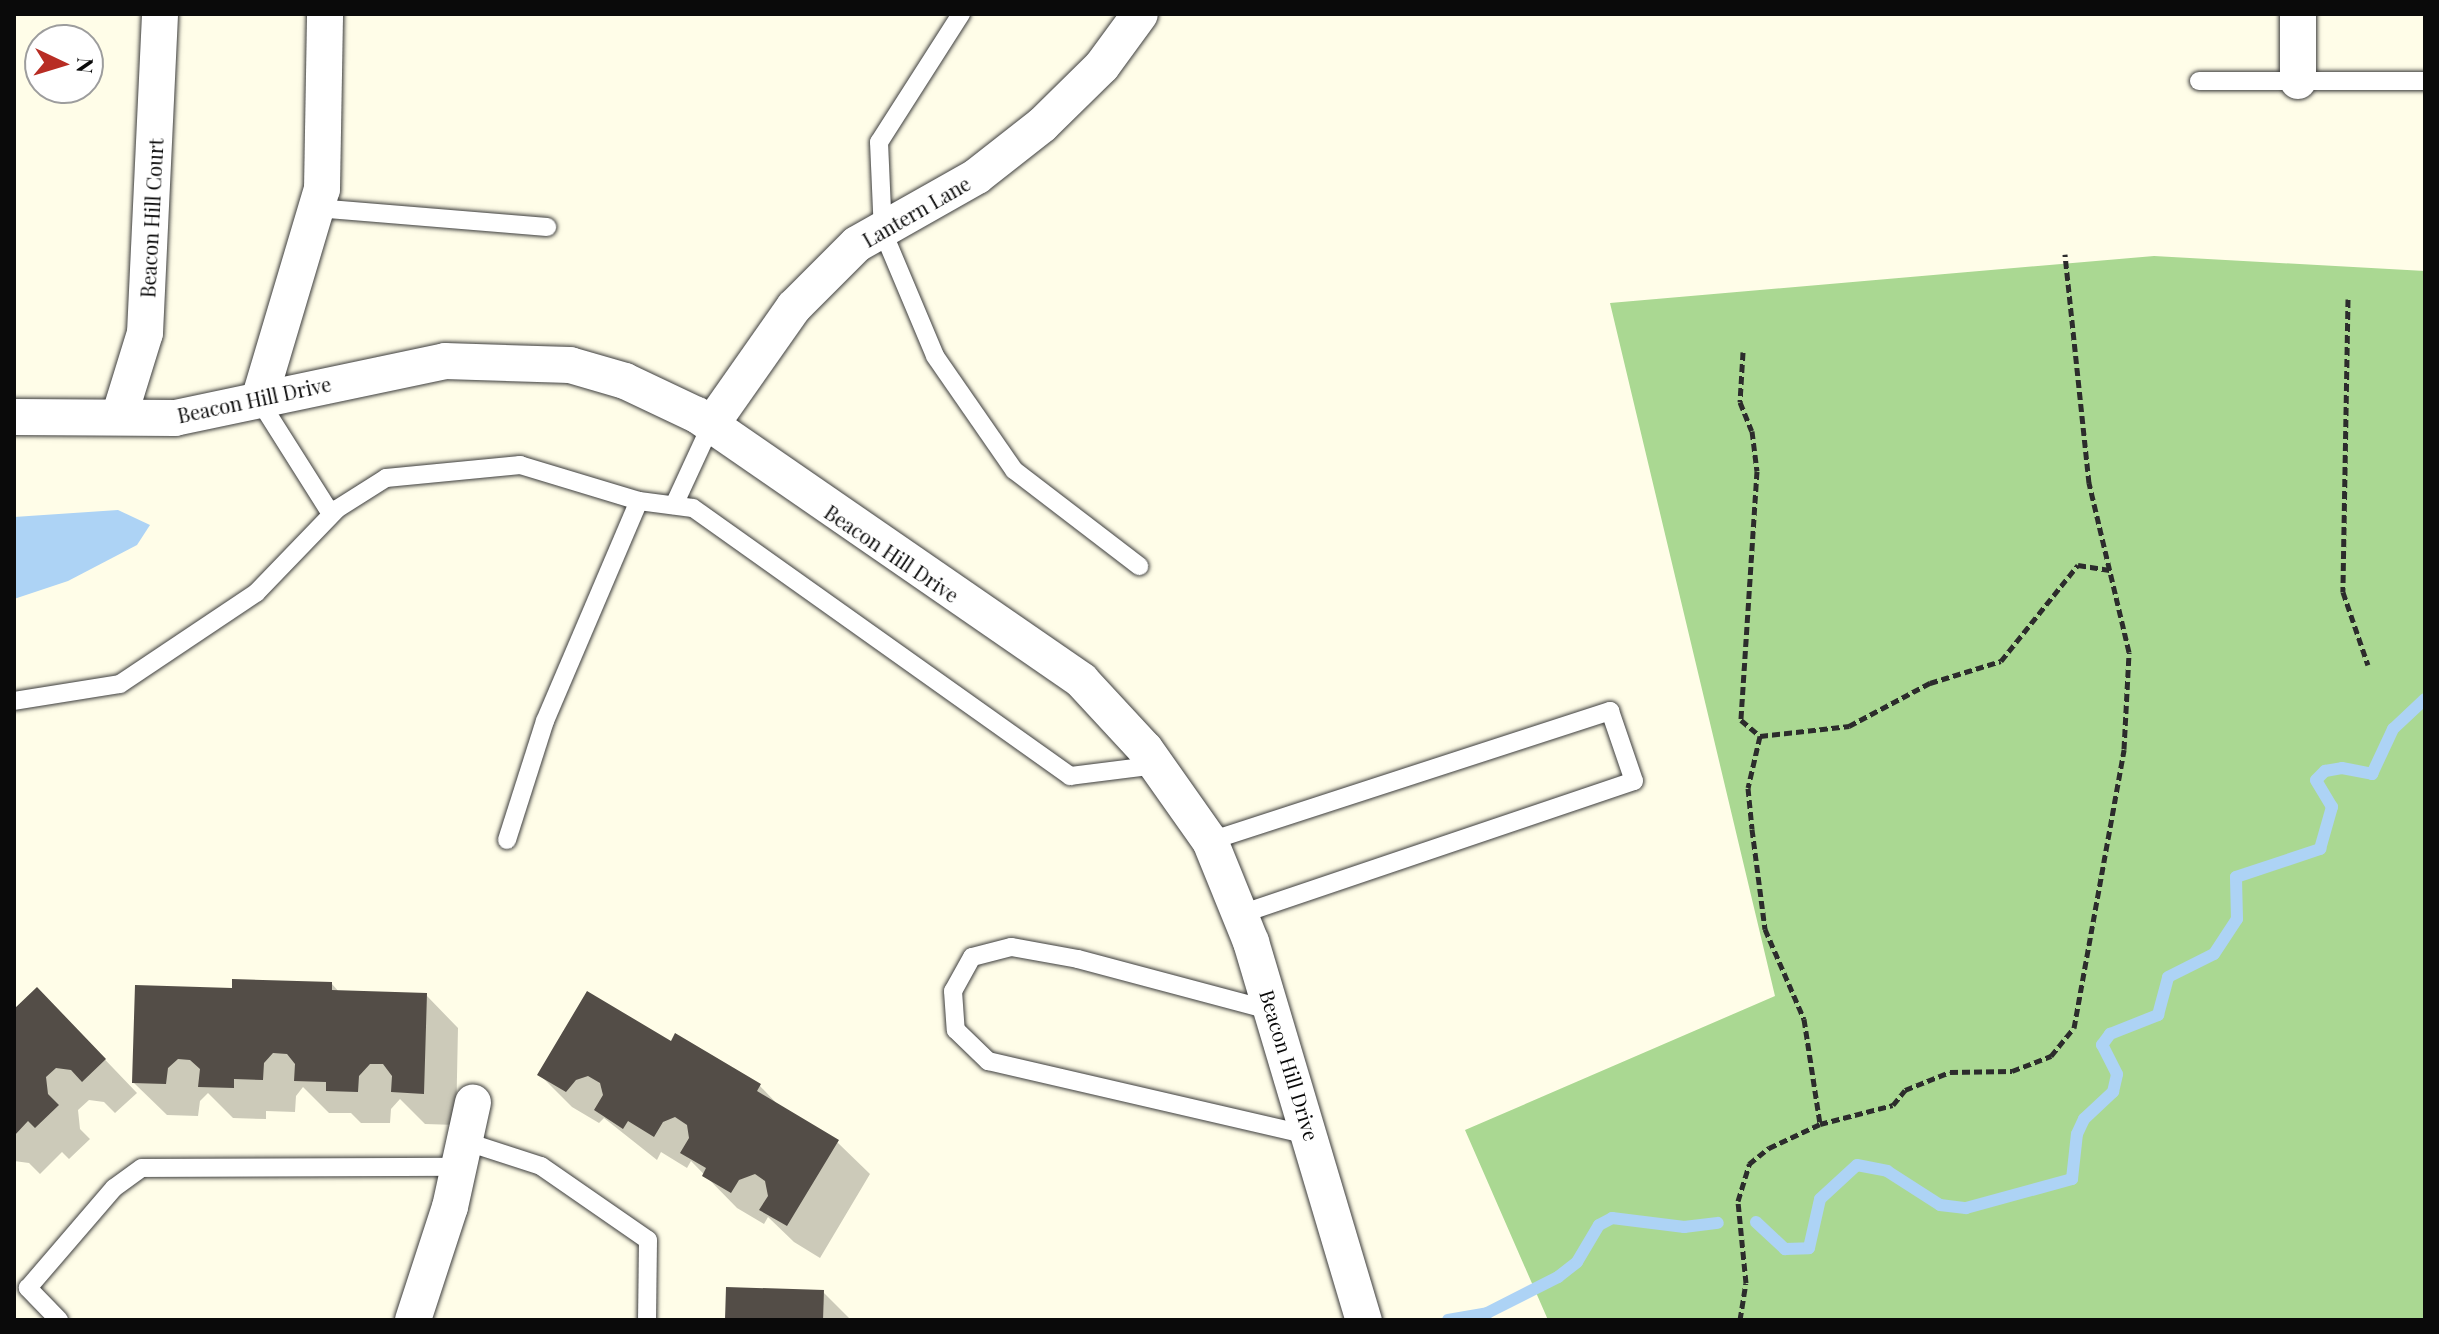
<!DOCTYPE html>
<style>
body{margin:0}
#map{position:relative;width:2439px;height:1334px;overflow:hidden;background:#fffde8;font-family:"Playfair Display",serif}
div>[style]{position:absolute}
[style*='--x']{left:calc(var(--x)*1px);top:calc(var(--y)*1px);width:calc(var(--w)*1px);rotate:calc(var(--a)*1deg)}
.forest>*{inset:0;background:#aad892}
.water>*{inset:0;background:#add3f5}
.shadow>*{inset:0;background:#0003}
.stream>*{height:12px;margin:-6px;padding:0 6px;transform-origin:6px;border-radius:6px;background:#add3f5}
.building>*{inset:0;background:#534d47}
.path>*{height:5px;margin-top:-2.5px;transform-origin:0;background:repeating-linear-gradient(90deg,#2c2c2c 0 8px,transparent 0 12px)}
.roads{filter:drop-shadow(0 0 2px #3d3d3d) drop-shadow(0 0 2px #3d3d3d)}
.service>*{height:18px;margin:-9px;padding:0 9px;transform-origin:9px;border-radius:9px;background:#fff}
.minor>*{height:36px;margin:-18px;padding:0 18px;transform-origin:18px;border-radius:18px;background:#fff}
span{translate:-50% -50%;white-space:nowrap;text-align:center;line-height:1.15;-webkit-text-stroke:8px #fff;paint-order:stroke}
.street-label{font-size:20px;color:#0a0a0a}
.frame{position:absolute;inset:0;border:16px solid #0a0a0a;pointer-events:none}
.north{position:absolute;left:24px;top:24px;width:80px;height:80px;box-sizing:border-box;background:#fff;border:2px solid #9d9d9d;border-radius:50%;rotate:94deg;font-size:22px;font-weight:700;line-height:32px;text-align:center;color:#0a0a0a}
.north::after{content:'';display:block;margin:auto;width:28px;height:36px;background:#b82d24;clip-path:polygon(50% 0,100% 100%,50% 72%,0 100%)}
</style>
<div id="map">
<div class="forest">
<div style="clip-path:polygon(2154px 256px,2425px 271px,2425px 1320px,1548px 1320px,1465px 1130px,1775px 996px,1610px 303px)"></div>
</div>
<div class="water">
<div style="clip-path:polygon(118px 510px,150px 525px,137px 545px,68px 581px,14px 599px,14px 517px)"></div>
</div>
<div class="shadow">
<div style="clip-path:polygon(332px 984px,340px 993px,426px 995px,458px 1028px,456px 1125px,425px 1124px,400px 1099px,391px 1109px,390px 1123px,361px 1123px,351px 1113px,329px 1113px,303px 1087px,296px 1096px,295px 1112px,266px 1111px,266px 1119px,233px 1118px,208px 1093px,200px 1101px,198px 1116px,167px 1115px,134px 1083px,234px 990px)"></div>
<div style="clip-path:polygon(14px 1012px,69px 1022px,137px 1093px,115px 1113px,104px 1102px,89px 1100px,78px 1110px,80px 1129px,90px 1139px,69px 1159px,62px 1152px,40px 1174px,29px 1163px,14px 1161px)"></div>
<div style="clip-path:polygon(672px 1044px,760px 1086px,783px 1110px,837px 1142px,870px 1174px,820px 1258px,794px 1242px,768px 1217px,764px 1224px,737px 1208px,691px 1161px,687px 1168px,661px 1152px,657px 1160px,604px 1118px,599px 1123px,572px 1107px,540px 1075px)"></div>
<div style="clip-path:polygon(823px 1292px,851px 1320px,727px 1320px)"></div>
</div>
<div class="stream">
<div style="--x:1756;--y:1222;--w:40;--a:43"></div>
<div style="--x:1785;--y:1249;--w:24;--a:-2"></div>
<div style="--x:1809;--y:1248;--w:50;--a:-77.3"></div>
<div style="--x:1820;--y:1199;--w:50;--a:-42.6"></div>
<div style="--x:1857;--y:1165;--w:31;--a:11"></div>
<div style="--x:1887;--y:1171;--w:63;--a:32.7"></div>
<div style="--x:1940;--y:1205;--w:26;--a:7"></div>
<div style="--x:1966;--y:1208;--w:110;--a:-15.3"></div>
<div style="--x:2072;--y:1179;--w:45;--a:-83.7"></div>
<div style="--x:2077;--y:1134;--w:17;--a:-65"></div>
<div style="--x:2084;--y:1119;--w:40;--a:-43"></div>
<div style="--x:2113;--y:1092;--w:18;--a:-77"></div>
<div style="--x:2117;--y:1074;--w:33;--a:-117"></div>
<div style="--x:2102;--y:1045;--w:14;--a:-54"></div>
<div style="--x:2110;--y:1034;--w:52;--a:-21.6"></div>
<div style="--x:2158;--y:1015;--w:39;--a:-75"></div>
<div style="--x:2168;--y:977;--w:51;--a:-26.6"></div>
<div style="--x:2214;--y:954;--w:42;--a:-56.7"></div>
<div style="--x:2237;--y:919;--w:42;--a:-91.4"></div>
<div style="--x:2236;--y:877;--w:89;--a:-18.4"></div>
<div style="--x:2320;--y:849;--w:44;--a:-74.1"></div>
<div style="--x:2332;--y:807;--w:31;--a:-121"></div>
<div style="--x:2316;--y:780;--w:13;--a:-45"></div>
<div style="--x:2325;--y:771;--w:17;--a:-10"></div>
<div style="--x:2342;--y:768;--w:31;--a:11"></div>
<div style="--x:2372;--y:774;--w:50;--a:-65"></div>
<div style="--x:2393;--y:729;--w:44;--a:-43.2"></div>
<div style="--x:1448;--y:1320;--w:40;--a:-10"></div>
<div style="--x:1487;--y:1313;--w:80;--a:-26.9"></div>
<div style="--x:1558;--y:1277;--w:24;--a:-38"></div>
<div style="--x:1577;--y:1262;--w:43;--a:-59.3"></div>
<div style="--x:1599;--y:1225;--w:15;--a:-28"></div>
<div style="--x:1612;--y:1218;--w:73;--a:7.1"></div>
<div style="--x:1684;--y:1227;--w:34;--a:-7"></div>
</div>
<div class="building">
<div style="clip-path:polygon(232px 979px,332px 982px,332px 990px,427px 993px,424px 1094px,391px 1092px,392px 1076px,383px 1064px,370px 1064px,359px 1076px,358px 1092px,326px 1091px,326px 1082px,294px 1081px,295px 1064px,287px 1054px,273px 1053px,264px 1063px,263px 1080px,234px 1079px,234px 1088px,198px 1087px,200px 1069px,190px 1060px,178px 1059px,168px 1068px,166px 1084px,132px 1083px,135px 985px,232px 988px)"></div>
<div style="clip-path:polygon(37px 987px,106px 1059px,82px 1082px,71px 1070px,56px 1068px,46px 1077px,48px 1094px,59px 1105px,35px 1128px,28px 1121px,14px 1136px,14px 1009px)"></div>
<div style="clip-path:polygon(587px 991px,671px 1041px,675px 1033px,761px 1084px,757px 1091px,839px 1140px,787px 1226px,759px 1210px,768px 1196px,765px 1181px,755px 1174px,739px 1180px,731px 1193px,702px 1176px,706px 1168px,680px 1153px,689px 1138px,687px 1125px,675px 1117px,663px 1122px,654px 1137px,628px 1121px,623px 1129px,594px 1110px,603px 1095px,600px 1083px,588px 1076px,576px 1080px,566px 1092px,537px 1075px)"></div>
<div style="clip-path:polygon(726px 1287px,824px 1290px,823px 1320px,725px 1320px)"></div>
</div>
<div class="path">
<div style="--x:2348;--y:299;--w:293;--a:91"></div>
<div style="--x:2343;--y:592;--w:77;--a:71.1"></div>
<div style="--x:1743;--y:352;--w:50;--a:93.4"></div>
<div style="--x:1740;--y:402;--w:31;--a:68"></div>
<div style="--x:1752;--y:431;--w:40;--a:82.9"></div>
<div style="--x:1757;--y:471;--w:250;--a:93.7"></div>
<div style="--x:1741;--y:720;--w:25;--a:40"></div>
<div style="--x:1760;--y:736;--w:53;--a:103"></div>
<div style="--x:1748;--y:788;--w:41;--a:84.4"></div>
<div style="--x:1752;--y:829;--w:101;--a:82.6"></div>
<div style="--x:1765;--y:929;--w:98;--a:66.6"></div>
<div style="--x:1804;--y:1019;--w:106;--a:81.3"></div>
<div style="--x:1760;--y:736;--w:90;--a:-6.4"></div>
<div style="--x:1849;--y:726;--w:92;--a:-28"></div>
<div style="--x:1930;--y:683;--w:74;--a:-17.2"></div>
<div style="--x:2001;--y:661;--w:123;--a:-51.3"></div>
<div style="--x:2078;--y:565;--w:32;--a:9"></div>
<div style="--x:1740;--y:1320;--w:37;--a:-81"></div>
<div style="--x:1746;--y:1283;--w:82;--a:-95.6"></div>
<div style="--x:1738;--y:1201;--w:39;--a:-73"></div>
<div style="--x:1749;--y:1164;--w:26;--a:-39"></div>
<div style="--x:1769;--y:1148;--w:56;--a:-25.2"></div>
<div style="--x:1820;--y:1124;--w:75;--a:-14.6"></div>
<div style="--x:1893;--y:1105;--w:19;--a:-51"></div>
<div style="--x:1905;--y:1090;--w:48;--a:-21.8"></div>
<div style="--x:1950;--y:1072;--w:62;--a:-0.9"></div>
<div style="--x:2012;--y:1071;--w:42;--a:-21"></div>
<div style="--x:2051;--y:1056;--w:36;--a:-51"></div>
<div style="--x:2074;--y:1028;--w:283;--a:-79.8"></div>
<div style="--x:2124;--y:749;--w:97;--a:-87"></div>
<div style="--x:2129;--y:652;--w:174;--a:-103.3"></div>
<div style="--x:2089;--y:483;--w:230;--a:-96"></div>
</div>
<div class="roads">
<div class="service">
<div style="--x:961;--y:14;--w:152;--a:122.6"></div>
<div style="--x:879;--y:142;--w:90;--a:87.5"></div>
<div style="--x:883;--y:232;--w:134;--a:67.2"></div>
<div style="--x:935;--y:356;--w:139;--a:55.3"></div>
<div style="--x:1014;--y:470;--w:158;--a:37.5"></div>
<div style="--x:2199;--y:81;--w:226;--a:0"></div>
<div style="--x:316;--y:208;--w:232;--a:4.7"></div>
<div style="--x:259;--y:400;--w:135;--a:57.7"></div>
<div style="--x:674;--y:505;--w:88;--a:-65.2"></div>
<div style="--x:14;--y:701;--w:107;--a:-9.1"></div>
<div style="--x:120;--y:684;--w:164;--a:-33.8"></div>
<div style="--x:256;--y:593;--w:117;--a:-46"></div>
<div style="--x:337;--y:509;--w:58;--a:-32.3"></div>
<div style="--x:386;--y:478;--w:135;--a:-5.5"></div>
<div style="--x:520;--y:465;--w:124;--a:16.8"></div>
<div style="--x:639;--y:501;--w:54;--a:7.4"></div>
<div style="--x:693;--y:508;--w:463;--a:35.4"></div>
<div style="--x:1070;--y:776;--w:88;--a:-7.2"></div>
<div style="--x:507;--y:840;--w:125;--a:-72.3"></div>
<div style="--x:545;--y:721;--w:239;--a:-66.9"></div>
<div style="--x:1210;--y:841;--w:421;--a:-18"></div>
<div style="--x:1610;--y:711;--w:74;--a:71.1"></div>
<div style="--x:1634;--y:781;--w:416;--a:161.3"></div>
<div style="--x:1273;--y:1011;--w:202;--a:-165.1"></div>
<div style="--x:1078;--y:959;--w:68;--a:-169.8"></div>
<div style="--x:1011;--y:947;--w:40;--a:165.6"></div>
<div style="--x:972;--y:957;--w:39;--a:119"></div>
<div style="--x:953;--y:991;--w:39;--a:86"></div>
<div style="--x:956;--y:1030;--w:45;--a:44.1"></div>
<div style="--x:988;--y:1061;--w:333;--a:13"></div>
<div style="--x:464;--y:1141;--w:81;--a:18"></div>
<div style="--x:541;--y:1166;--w:130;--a:34.7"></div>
<div style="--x:648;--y:1240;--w:80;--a:90.7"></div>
<div style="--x:59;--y:1320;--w:45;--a:-134.1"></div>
<div style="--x:28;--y:1288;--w:132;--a:-49.3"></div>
<div style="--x:114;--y:1188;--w:34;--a:-36"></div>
<div style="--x:142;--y:1168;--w:316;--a:-0.2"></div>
</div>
<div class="minor">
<div style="--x:2298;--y:14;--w:67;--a:90"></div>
<div style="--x:259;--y:400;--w:220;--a:-73.4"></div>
<div style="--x:322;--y:189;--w:175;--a:-89"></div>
<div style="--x:14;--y:417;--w:161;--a:0.4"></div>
<div style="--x:175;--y:418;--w:276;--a:-11.9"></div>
<div style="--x:445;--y:361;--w:125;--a:1.8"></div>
<div style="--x:570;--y:365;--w:57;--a:16.2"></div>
<div style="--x:625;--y:381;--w:80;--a:25.3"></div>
<div style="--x:697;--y:415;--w:467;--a:34.6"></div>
<div style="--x:1081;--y:680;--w:94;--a:47.2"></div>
<div style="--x:1145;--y:749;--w:113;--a:54.8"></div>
<div style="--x:1210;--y:841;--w:109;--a:67.9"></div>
<div style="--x:1251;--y:942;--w:395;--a:73.4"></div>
<div style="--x:119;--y:417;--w:88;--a:-72.8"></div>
<div style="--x:145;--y:333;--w:319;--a:-87.3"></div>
<div style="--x:711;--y:425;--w:144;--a:-54.9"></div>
<div style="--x:794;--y:307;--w:89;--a:-45"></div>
<div style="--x:857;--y:244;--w:138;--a:-29.5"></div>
<div style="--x:977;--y:176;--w:83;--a:-38.1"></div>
<div style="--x:1042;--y:125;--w:84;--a:-44.5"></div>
<div style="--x:1102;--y:66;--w:64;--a:-53.8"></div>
<div style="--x:413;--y:1320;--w:119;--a:-71.9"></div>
<div style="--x:450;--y:1207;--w:107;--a:-77.6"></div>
</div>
</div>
<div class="street-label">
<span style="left:916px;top:211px;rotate:-30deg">Lantern Lane</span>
<span style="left:151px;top:218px;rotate:-87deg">Beacon Hill Court</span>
<span style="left:254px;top:399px;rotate:-12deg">Beacon Hill Drive</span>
<span style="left:892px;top:553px;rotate:34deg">Beacon Hill Drive</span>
<span style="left:1290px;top:1065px;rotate:73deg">Beacon Hill Drive</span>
</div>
<div class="frame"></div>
<div class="north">N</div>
</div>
